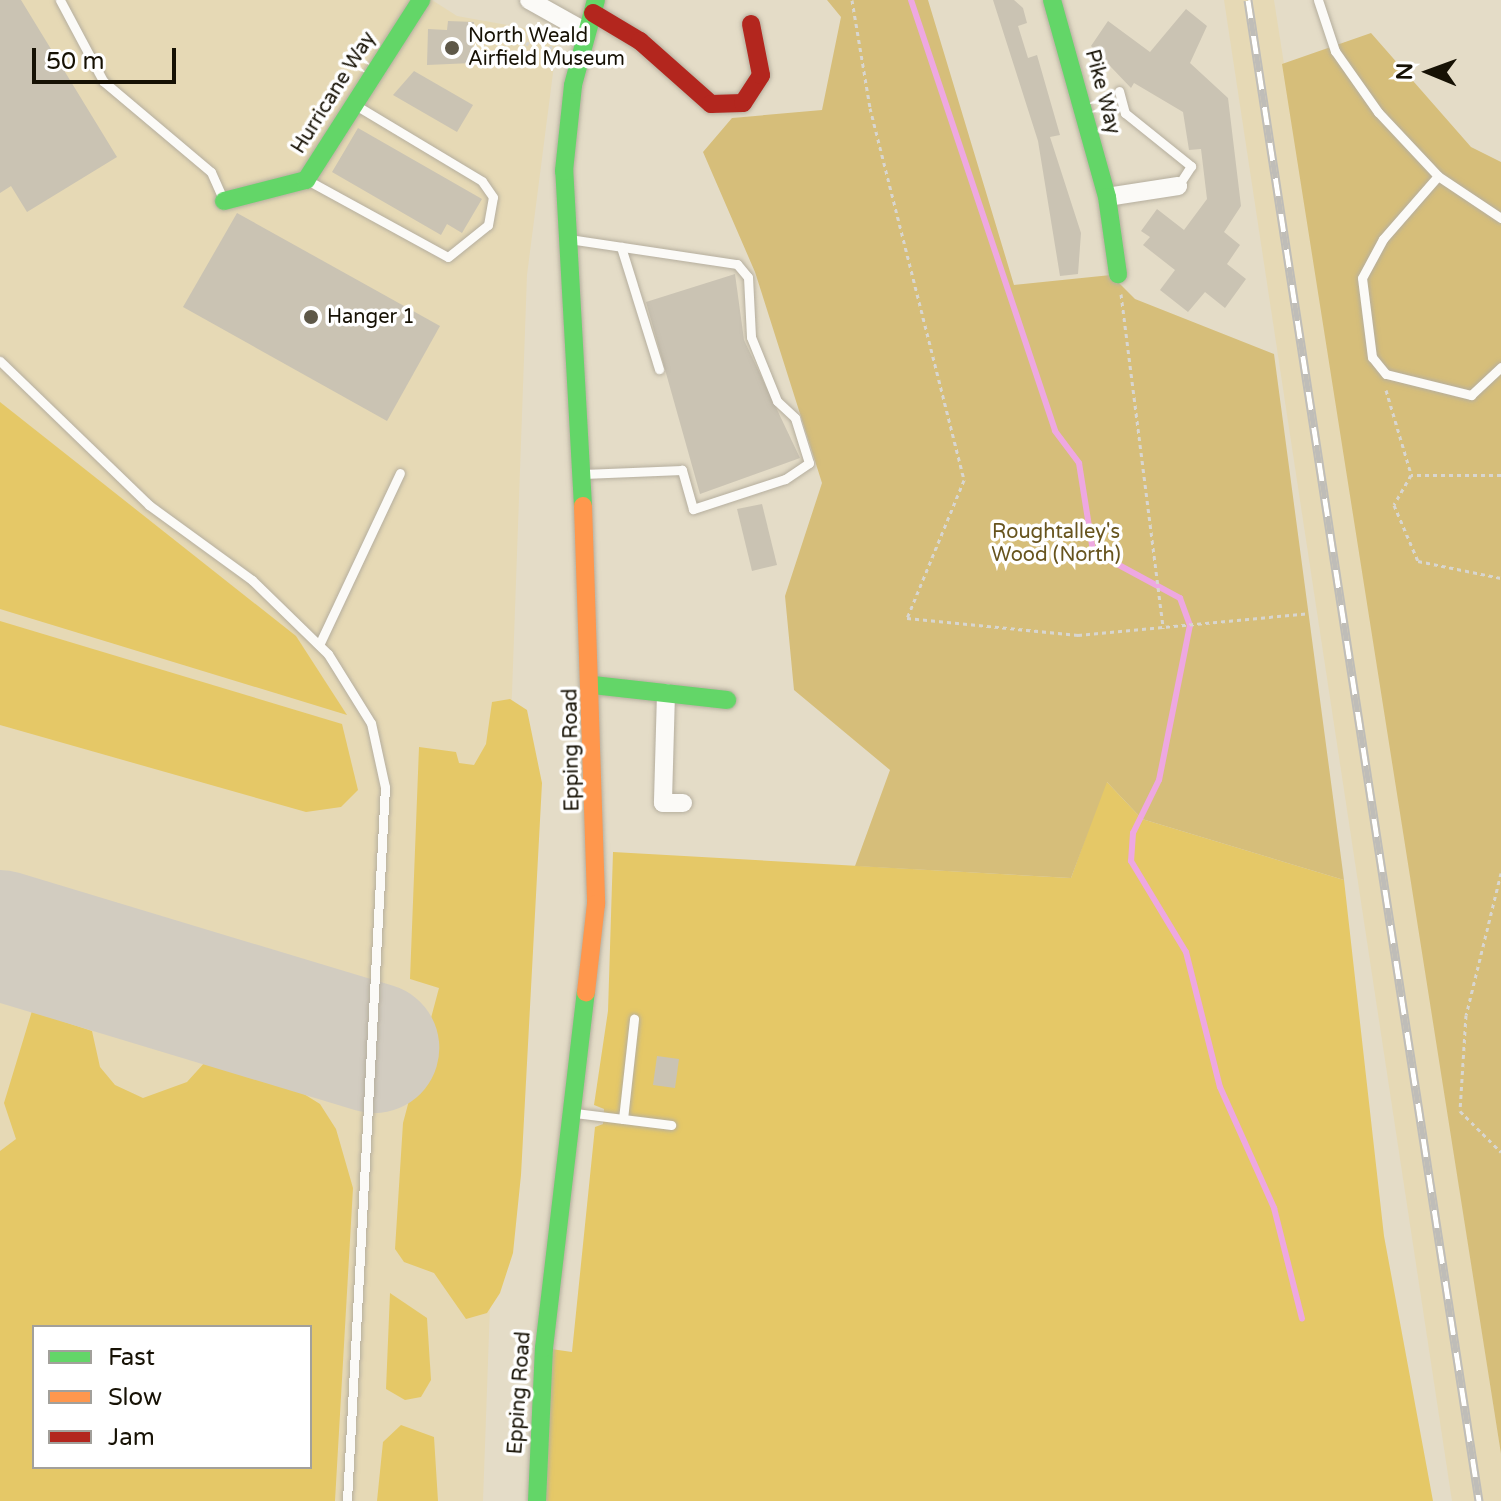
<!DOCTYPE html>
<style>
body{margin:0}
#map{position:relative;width:1501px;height:1501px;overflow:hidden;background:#e4dcc7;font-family:"Varela Round",sans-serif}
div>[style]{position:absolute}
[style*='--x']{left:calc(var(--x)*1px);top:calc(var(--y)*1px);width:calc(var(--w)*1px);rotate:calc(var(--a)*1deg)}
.built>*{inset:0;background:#e6d9b5}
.green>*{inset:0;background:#e5c867}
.forest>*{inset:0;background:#d6be7a}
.stream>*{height:6px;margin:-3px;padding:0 3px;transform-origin:3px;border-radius:3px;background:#eea8e1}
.runway>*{height:130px;margin:-65px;padding:0 65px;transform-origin:65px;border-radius:65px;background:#d2ccc0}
.building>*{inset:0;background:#cac3b3}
.path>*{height:3px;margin-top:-1.5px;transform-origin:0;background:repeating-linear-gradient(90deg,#d8d6d0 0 4px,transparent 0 8px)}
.roads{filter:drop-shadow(0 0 2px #b5ae9e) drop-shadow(0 0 2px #b5ae9e)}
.lane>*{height:9px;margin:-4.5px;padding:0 4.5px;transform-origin:4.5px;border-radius:4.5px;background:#fbfaf7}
.street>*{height:18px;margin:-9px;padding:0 9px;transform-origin:9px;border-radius:9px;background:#fbfaf7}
.fast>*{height:18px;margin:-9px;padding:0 9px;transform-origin:9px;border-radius:9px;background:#63d668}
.slow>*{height:18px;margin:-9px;padding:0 9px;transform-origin:9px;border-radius:9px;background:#ff974d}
.jam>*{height:18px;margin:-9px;padding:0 9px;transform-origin:9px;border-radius:9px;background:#b3261e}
.rail>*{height:9px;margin-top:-4.5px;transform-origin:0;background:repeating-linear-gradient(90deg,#fff 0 18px,#bfbdb8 0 36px);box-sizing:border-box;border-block:2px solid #bfbdb8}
.dots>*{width:22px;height:22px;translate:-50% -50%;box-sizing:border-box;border:4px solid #fff;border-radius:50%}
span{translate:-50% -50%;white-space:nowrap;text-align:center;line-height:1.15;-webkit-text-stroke:7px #fff;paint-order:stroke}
.poi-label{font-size:20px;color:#161104}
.left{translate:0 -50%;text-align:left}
.street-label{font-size:20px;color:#161104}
.park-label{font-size:20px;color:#67541e}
.legend{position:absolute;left:32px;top:1325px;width:280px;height:144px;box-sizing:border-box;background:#fff;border:2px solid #a2a09b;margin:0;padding:10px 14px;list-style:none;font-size:24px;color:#161104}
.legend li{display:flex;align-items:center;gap:16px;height:40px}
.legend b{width:40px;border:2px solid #a2a09b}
.north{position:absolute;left:1389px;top:32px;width:80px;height:80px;-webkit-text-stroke:6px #fff;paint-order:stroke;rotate:271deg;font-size:22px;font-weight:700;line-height:32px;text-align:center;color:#161104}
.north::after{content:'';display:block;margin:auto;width:28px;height:36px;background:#161104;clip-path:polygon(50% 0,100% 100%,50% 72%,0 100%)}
.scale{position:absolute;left:32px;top:48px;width:144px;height:36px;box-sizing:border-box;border:4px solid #161104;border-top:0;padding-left:10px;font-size:24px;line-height:28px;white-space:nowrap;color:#161104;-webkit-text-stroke:6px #fff;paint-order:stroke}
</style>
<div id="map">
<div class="built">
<div style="clip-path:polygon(evenodd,0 0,432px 0,457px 16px,558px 34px,527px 275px,483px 1501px,0 1501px,0 0,34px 1327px,310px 1327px,310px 1467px,34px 1467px,34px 1327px)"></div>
<div style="clip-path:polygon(1224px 0,1274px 0,1501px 1454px,1501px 1501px,1452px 1501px)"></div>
</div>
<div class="green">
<div style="clip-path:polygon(0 402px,296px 636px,347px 715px,0 609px)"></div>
<div style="clip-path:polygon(0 621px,342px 724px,358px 790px,341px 807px,306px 812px,0 725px)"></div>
<div style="clip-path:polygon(510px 699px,527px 710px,542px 783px,521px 1175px,513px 1253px,500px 1293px,487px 1313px,466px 1319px,434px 1273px,404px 1262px,395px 1249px,403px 1123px,439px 988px,410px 979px,419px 747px,456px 752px,459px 763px,474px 765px,486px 744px,492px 702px)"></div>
<div style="clip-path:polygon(1106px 781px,1142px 819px,1344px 880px,1384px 1236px,1433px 1501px,537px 1501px,544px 1348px,572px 1352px,595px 1127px,603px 1124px,604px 1109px,594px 1105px,608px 1011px,613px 852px,1071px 878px)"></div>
<div style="clip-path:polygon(evenodd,32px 1011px,92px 1031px,100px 1067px,115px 1085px,143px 1098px,187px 1082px,206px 1061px,291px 1086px,320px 1104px,336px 1129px,353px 1188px,335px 1501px,0 1501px,0 1151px,16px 1139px,4px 1103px,32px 1011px,34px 1327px,310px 1327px,310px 1467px,34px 1467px,34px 1327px)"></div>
<div style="clip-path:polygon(390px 1293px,427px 1318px,431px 1380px,421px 1397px,405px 1400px,386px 1389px)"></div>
<div style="clip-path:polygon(401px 1425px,434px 1437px,438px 1501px,377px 1501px,383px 1442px)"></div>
</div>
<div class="forest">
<div style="clip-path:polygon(827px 0,928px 0,1014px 285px,1111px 275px,1135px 299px,1274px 354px,1344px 880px,1142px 819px,1107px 782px,1071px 878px,855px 866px,890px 770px,794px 690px,785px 596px,822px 483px,755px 272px,703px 152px,732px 118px,822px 110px,841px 17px)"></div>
<div style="clip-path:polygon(1371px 33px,1471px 147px,1501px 162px,1501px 1454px,1282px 64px)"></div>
</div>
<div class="stream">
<div style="--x:911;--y:0;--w:454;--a:71.5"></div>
<div style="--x:1055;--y:431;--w:40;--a:53"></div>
<div style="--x:1079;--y:463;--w:89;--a:81"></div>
<div style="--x:1093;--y:551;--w:99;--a:28.4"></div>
<div style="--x:1180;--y:598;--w:29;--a:70"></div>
<div style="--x:1190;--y:625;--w:158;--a:101.3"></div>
<div style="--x:1159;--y:780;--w:59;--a:116.1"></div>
<div style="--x:1133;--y:833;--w:28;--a:94"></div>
<div style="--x:1131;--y:861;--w:106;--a:58.9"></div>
<div style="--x:1186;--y:952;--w:139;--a:75.9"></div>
<div style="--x:1220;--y:1087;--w:133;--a:65.9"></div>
<div style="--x:1274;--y:1208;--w:114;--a:75.8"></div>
</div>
<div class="runway">
<div style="--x:0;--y:935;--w:391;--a:16.8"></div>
</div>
<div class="building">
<div style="clip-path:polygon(0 0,21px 0,117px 157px,27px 212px,11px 186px,0 193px)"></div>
<div style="clip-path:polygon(993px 0,1014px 0,1023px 8px,1027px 23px,1018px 26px,1028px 58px,1037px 55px,1060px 135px,1050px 137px,1081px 233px,1078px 274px,1060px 276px,1038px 141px)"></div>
<div style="clip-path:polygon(1186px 9px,1207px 26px,1190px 63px,1228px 98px,1241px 206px,1224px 232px,1240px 245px,1227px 264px,1246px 279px,1225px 308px,1205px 292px,1188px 312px,1160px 290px,1175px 270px,1143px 245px,1150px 237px,1141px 231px,1157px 209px,1184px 230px,1207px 199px,1201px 149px,1189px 150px,1183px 112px,1134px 83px,1131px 88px,1091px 46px,1108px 21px,1150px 52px)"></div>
<div style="clip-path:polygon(448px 21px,474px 22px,472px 63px,427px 65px,428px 29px,447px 30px)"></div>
<div style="clip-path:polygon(414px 71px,473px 105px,457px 132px,393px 95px)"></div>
<div style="clip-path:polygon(358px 128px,482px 199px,462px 233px,447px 224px,441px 235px,332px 172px)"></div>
<div style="clip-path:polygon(237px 213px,440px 326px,387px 421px,183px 307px)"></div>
<div style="clip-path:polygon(735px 274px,744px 340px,800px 458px,700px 494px,646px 302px)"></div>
<div style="clip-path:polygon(762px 504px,777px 565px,752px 571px,737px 509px)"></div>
<div style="clip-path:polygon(657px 1056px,679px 1059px,675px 1088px,653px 1085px)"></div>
</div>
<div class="path">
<div style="--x:852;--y:0;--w:109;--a:80.5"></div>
<div style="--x:870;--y:108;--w:384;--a:75.8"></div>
<div style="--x:964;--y:480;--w:149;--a:112.4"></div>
<div style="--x:907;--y:618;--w:172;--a:5.7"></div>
<div style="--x:1078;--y:635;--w:232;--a:-5.4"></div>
<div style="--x:546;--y:30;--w:32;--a:74"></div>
<div style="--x:526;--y:45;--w:25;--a:-47"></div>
<div style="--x:1121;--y:294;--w:337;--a:82.8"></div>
<div style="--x:1386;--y:390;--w:88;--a:73.4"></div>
<div style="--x:1501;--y:475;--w:90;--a:180"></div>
<div style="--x:1411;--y:475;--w:34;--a:120"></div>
<div style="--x:1394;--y:505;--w:61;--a:66.8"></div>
<div style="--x:1418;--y:561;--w:85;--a:11.6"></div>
<div style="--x:1501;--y:873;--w:146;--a:103.8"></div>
<div style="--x:1466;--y:1015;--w:96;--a:93.6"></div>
<div style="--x:1460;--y:1111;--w:58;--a:45"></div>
</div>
<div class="roads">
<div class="lane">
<div style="--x:60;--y:0;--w:92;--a:62"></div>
<div style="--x:103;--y:81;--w:141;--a:40.1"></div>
<div style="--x:211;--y:172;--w:32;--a:66"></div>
<div style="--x:1318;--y:0;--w:54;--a:71.6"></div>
<div style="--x:1335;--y:51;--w:75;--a:54.8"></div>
<div style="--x:1378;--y:112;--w:88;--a:46.8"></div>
<div style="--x:1438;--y:176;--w:76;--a:33.7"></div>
<div style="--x:1119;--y:91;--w:23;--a:75"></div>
<div style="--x:1125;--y:113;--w:85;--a:38.8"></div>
<div style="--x:1191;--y:166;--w:24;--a:123"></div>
<div style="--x:1438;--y:176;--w:84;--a:131.1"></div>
<div style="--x:1383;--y:239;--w:44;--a:118.3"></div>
<div style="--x:1362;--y:278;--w:80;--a:82.8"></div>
<div style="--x:1372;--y:357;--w:22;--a:51"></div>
<div style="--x:1386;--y:374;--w:88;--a:13.9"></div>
<div style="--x:1471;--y:395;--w:41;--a:-43"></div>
<div style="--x:309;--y:181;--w:158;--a:28.7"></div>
<div style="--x:448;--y:257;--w:51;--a:-38.7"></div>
<div style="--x:488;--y:225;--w:28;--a:-80"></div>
<div style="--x:493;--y:197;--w:19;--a:-125"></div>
<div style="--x:482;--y:181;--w:146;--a:-149"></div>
<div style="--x:569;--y:239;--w:170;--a:8.5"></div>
<div style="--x:737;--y:264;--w:17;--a:50"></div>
<div style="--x:748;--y:277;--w:60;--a:87.1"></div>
<div style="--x:751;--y:337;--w:69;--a:67.9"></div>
<div style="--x:777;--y:401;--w:25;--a:43"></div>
<div style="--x:795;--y:418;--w:47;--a:72.7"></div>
<div style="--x:809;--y:463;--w:29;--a:146"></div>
<div style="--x:785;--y:479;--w:97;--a:161.9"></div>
<div style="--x:693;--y:509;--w:41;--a:-105.8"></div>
<div style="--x:682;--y:470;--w:99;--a:177.7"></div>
<div style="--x:621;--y:247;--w:128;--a:72.7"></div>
<div style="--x:0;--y:361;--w:207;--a:44"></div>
<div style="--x:149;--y:505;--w:127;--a:36.1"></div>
<div style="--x:252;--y:580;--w:106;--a:44.2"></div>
<div style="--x:328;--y:654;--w:81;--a:58.1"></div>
<div style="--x:371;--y:723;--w:66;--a:77.7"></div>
<div style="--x:385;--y:787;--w:715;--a:93.05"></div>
<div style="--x:319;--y:645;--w:190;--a:-64.8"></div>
<div style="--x:575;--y:1113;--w:97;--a:7.1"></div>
<div style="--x:623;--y:1119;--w:101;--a:-83.7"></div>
</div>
<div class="street">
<div style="--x:529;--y:0;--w:65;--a:29.3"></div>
<div style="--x:1107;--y:197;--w:72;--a:-8.8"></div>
<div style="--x:666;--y:693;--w:110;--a:91.6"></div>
<div style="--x:663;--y:803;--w:20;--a:0"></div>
</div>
<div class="fast">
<div style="--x:1052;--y:0;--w:205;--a:74.4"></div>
<div style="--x:1107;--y:197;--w:78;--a:81.9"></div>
<div style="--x:224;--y:201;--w:85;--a:-14.4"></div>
<div style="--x:306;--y:180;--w:214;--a:-57.4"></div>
<div style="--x:583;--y:506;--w:336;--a:-93.2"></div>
<div style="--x:564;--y:171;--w:86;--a:-84"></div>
<div style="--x:573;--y:85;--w:88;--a:-74.9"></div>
<div style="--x:593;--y:685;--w:135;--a:6.4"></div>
<div style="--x:537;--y:1501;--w:153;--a:-87.4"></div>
<div style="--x:544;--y:1348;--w:358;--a:-83.3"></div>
</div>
<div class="slow">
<div style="--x:583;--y:506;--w:398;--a:88.1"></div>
<div style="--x:596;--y:904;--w:89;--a:96.5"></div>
</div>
<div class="jam">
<div style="--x:593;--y:13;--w:55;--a:30.8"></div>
<div style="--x:640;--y:41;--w:95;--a:41.6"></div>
<div style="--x:711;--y:104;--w:32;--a:-2"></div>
<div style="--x:743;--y:103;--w:33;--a:-57"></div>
<div style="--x:761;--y:75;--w:52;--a:-101.1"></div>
</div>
</div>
<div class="rail">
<div style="--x:1248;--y:0;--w:1519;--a:81.25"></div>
</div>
<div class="dots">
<div style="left:452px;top:48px;background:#5e5848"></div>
<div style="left:311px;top:317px;background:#5e5848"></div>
</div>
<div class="poi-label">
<span class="left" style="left:468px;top:48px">North Weald<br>Airfield Museum</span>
<span class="left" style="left:327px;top:317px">Hanger 1</span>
</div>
<div class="street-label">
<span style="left:1102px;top:92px;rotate:75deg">Pike Way</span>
<span style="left:334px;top:93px;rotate:-58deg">Hurricane Way</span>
<span style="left:572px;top:750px;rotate:-91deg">Epping Road</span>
<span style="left:520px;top:1393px;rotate:-86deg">Epping Road</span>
</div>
<div class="park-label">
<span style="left:1056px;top:544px">Roughtalley's<br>Wood (North)</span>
</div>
<ul class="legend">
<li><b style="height:10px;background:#63d668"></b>Fast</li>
<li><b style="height:10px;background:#ff974d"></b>Slow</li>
<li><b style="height:10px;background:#b3261e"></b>Jam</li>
</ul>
<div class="north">N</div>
<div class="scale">50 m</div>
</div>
